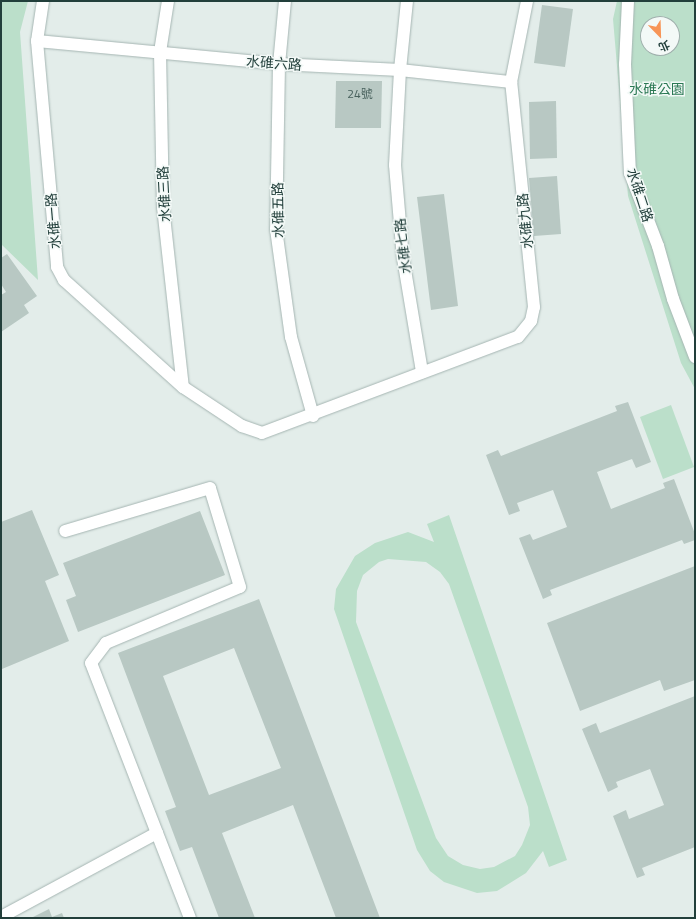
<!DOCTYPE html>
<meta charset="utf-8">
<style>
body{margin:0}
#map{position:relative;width:696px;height:919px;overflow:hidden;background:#e3edea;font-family:"Titillium Web","Noto Sans TC",sans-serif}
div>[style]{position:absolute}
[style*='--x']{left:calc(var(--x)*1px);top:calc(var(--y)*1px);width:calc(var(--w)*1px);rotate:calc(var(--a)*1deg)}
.green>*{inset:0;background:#bbdfca}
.building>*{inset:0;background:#b8c8c3}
.roads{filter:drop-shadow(0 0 1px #a5b5b2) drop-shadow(0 0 1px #a5b5b2)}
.minor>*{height:12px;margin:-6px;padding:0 6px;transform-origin:6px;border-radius:6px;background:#fff}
span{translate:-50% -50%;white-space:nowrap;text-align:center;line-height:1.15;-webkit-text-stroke:3px #f3f9f7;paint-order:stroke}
.number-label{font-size:12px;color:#48615d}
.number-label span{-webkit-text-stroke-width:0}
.street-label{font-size:14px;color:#223f3b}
.park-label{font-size:14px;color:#2a7853}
.frame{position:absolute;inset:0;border:2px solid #223f3b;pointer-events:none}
.north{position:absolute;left:640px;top:16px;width:40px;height:40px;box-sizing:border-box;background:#f3f9f7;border:1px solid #9fafac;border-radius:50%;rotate:157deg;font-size:11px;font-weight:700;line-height:16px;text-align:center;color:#223f3b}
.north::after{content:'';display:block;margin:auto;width:14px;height:18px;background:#f79557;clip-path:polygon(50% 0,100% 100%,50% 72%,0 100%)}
</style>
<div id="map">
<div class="green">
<div style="clip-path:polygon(1px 1px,28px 1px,20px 32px,38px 280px,1px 244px)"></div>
<div style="clip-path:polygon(evenodd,617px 1px,695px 1px,695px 389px,681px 363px,628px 196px,613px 19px,617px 1px,648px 24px,672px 24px,672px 48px,648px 48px,648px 24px)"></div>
<div style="clip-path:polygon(671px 405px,694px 467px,663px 479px,640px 417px)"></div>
<div style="clip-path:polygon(evenodd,449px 515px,567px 860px,549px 867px,543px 851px,526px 873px,497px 891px,477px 893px,444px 882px,430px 871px,417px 850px,334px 609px,336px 589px,355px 556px,375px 543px,408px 532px,434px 542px,427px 524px,449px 515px,388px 559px,426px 562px,440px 572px,449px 584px,528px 807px,530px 825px,522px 845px,515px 856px,494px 867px,480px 869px,463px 865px,448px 856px,436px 838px,356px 622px,357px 591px,363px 575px,379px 562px,388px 559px)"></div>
</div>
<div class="building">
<div style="clip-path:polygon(542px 5px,573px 9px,565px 67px,534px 63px)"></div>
<div style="clip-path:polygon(336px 81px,382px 81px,381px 128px,335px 128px)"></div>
<div style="clip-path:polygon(556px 101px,557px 158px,530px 159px,529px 102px)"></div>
<div style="clip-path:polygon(557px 176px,561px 234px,534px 236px,529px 178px)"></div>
<div style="clip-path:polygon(444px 194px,458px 306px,431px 310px,417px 197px)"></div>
<div style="clip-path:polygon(7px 254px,37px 296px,24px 305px,29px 313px,1px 332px,1px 295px,6px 292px,1px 284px,1px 258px)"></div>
<div style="clip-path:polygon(628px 402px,651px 462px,636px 468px,632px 459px,597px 472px,611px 509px,665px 488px,663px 483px,674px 479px,695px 534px,695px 540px,684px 544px,682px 540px,550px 590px,552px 595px,543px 599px,519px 538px,530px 534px,533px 540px,567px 527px,553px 490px,517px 503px,520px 511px,509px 515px,486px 455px,498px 450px,501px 456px,617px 411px,615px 406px)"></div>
<div style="clip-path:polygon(32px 510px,59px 575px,45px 581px,69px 641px,2px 669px,1px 522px)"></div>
<div style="clip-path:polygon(200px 511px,225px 575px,78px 632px,66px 600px,76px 596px,63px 563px)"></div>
<div style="clip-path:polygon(695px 566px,695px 680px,664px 691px,660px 680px,580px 711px,547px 623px)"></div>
<div style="clip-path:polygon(evenodd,259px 599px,380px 918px,336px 918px,293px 805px,222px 833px,255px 918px,219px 918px,192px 847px,180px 851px,165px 811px,176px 807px,118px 653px,259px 599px,234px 648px,281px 768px,209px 795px,163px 676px,234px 648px)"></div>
<div style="clip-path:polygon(695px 696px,695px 847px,642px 868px,645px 875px,637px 878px,613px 816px,626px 810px,629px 819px,664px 805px,650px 769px,616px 782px,618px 787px,608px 792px,582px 729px,596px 723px,600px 733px)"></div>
<div style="clip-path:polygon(49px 909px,52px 917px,62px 913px,64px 918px,31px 918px)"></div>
</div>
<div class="roads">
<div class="minor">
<div style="--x:43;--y:1;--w:40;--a:98.5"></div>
<div style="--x:37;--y:41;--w:227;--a:84.9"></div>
<div style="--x:57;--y:267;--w:15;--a:62"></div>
<div style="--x:64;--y:280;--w:160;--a:42"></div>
<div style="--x:183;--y:387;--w:71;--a:33.5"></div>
<div style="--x:242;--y:426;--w:21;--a:19"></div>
<div style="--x:262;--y:433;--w:273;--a:-20.6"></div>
<div style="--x:518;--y:337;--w:21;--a:-51"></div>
<div style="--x:531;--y:321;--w:14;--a:-78"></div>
<div style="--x:534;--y:307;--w:226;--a:-95.8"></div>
<div style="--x:511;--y:82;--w:83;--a:-78.8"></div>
<div style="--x:168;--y:1;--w:52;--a:98.9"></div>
<div style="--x:160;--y:52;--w:155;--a:88.9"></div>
<div style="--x:163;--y:207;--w:181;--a:83.7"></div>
<div style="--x:285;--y:1;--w:63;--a:95.4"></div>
<div style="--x:279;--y:64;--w:165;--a:91"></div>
<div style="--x:276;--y:229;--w:109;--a:82.1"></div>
<div style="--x:291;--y:337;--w:82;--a:74.4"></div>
<div style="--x:407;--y:1;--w:69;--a:95.8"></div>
<div style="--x:400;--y:70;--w:95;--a:93"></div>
<div style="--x:395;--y:165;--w:93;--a:85.1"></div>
<div style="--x:403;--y:258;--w:116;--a:80.5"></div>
<div style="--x:628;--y:1;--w:63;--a:92.7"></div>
<div style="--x:625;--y:64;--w:109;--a:87.4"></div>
<div style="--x:630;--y:173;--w:78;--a:69"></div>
<div style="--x:658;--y:246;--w:55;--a:74.2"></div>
<div style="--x:673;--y:299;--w:62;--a:69.2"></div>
<div style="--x:37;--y:41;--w:243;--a:5.4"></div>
<div style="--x:279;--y:64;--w:121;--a:2.8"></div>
<div style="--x:400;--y:70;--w:112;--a:6.2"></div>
<div style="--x:157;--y:833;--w:91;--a:68.8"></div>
<div style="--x:1;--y:917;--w:177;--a:-28.3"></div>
<div style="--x:157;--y:833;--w:182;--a:-111.2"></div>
<div style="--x:91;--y:663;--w:25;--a:-53"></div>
<div style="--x:106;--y:643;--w:145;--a:-22.7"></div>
<div style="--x:240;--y:587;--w:103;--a:-106.9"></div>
<div style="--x:210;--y:488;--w:151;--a:163.5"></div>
</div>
</div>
<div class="number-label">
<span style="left:360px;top:94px">24號</span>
</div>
<div class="street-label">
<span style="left:274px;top:63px;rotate:4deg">水碓六路</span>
<span style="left:164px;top:194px;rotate:-93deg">水碓三路</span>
<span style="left:640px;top:195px;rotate:72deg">水碓二路</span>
<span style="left:278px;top:210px;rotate:-91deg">水碓五路</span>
<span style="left:53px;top:221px;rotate:-95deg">水碓一路</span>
<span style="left:525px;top:221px;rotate:-96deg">水碓九路</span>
<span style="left:403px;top:246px;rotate:-97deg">水碓七路</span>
</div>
<div class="park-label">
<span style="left:657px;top:89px">水碓公園</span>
</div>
<div class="frame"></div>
<div class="north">北</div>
</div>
